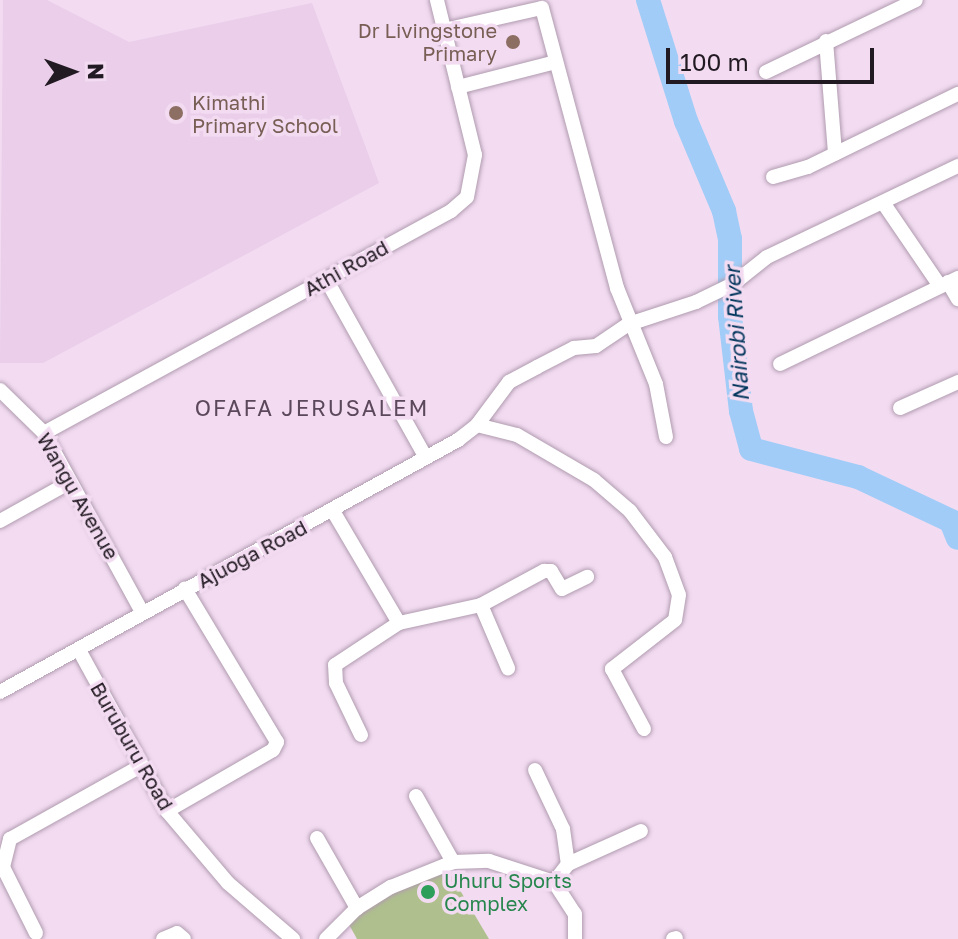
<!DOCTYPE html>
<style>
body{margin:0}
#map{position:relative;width:958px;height:939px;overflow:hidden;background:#f3dcf2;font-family:"Golos Text",sans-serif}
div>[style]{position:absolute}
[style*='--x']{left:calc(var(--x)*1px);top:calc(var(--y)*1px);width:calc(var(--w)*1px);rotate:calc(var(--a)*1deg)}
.built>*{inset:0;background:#eaceea}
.green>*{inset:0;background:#afc08e}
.river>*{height:24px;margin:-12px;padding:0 12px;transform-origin:12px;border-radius:12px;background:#a0ccf7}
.roads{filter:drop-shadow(0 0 2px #b09baf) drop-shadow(0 0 2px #b09baf)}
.minor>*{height:14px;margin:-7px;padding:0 7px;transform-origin:7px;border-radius:7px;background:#fff}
.dots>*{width:22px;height:22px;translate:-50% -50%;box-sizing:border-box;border:4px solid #f3dcf2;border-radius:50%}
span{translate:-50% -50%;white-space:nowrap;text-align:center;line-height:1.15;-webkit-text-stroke:7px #f3dcf2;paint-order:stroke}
.education-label{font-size:20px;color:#785e54}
.right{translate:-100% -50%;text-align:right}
.left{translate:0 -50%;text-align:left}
.street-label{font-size:20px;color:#221a22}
.leisure-label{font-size:20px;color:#27864d}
.water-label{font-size:22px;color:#00345b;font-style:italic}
.neighbourhood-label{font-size:22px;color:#5b485b;letter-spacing:2px}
.north{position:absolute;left:32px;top:32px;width:80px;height:80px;-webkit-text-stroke:6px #f3dcf2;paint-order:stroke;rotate:89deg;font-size:22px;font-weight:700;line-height:32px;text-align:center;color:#221a22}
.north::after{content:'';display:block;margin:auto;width:28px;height:36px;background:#221a22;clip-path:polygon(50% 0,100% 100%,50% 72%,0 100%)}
.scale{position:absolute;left:666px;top:48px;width:208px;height:36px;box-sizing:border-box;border:4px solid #221a22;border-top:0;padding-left:10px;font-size:24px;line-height:28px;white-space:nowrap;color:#221a22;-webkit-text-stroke:6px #f3dcf2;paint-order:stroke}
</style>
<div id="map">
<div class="built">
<div style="clip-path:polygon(3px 0,47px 0,129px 42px,312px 3px,379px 183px,43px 363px,0 363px)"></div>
</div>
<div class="green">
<div style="clip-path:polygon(445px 865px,489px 939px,357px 939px,346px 919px)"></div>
</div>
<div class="river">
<div style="--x:648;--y:0;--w:127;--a:72.6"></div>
<div style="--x:686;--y:121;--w:98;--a:67.1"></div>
<div style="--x:724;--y:211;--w:29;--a:78"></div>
<div style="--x:730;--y:239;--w:77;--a:90"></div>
<div style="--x:730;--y:316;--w:96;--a:83.4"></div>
<div style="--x:741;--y:411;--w:39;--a:75"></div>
<div style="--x:751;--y:449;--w:111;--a:14.7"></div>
<div style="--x:858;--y:477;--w:103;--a:25.3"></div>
<div style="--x:951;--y:521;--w:18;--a:68"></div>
</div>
<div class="roads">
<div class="minor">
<div style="--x:444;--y:30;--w:100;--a:-12.7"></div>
<div style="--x:542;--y:8;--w:290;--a:75"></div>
<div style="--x:617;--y:288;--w:104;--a:67.9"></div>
<div style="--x:656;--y:384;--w:54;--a:79.3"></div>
<div style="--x:826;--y:41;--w:113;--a:85.4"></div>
<div style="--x:766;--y:72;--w:166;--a:-25.6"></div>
<div style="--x:458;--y:87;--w:101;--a:-14.3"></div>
<div style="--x:773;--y:177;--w:36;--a:-16"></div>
<div style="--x:808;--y:167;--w:167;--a:-26"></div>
<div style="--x:884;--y:204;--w:99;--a:55.7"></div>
<div style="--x:326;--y:279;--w:203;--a:60.8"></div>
<div style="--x:948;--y:282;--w:20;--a:60"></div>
<div style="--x:780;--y:364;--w:198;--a:-25.8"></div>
<div style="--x:0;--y:390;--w:62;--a:44.3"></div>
<div style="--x:44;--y:433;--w:204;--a:61.3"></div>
<div style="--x:900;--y:408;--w:64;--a:-24.1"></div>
<div style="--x:477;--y:425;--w:41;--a:14"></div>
<div style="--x:517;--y:435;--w:89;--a:30.3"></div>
<div style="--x:594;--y:480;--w:48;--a:40.7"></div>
<div style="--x:630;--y:511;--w:58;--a:52.7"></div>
<div style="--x:665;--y:557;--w:40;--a:69.8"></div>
<div style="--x:679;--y:595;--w:25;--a:99"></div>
<div style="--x:675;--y:620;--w:80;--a:142.1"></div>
<div style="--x:612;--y:669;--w:68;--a:61.9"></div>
<div style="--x:44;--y:433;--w:464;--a:-28.6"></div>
<div style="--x:451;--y:211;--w:21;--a:-41"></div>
<div style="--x:467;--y:197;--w:43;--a:-79.2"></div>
<div style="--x:475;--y:155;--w:160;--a:-103.8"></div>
<div style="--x:333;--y:511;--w:130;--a:59.5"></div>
<div style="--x:399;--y:623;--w:84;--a:-12.4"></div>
<div style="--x:481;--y:605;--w:69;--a:66.8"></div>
<div style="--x:0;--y:521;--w:80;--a:-29.1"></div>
<div style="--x:481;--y:605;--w:72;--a:-28.4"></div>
<div style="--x:544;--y:571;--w:7;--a:0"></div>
<div style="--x:551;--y:571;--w:21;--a:59"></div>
<div style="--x:562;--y:589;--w:28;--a:-26"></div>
<div style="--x:79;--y:650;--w:183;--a:61.3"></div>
<div style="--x:167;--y:811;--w:94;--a:49.7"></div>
<div style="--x:228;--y:883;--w:86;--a:40.7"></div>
<div style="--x:0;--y:692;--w:523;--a:-28.82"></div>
<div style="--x:458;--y:440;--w:24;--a:-38"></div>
<div style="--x:477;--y:425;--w:54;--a:-53.3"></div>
<div style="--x:509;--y:382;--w:32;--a:-28"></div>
<div style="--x:537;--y:367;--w:42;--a:-27.2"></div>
<div style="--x:574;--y:348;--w:22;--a:-5"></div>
<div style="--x:596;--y:346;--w:40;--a:-34"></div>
<div style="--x:629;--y:324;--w:71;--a:-18.2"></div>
<div style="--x:696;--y:302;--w:41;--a:-25.9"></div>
<div style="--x:733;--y:284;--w:43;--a:-38.5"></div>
<div style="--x:767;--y:257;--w:212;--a:-25.5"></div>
<div style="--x:361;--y:735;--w:58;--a:-115.7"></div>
<div style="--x:336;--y:683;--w:18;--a:-93"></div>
<div style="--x:335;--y:665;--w:77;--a:-33.3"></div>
<div style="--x:535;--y:770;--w:65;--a:64.6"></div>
<div style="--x:563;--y:829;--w:35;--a:82"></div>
<div style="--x:416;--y:796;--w:76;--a:60.7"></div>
<div style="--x:167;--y:811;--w:122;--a:-29.9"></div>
<div style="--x:273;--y:750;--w:9;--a:-63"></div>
<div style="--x:277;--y:742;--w:179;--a:-121"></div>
<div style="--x:317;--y:838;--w:81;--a:60.3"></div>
<div style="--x:554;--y:882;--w:23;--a:-52"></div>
<div style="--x:568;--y:864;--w:80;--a:-24.3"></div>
<div style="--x:36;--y:933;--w:74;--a:-116.6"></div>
<div style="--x:3;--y:867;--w:29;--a:-76"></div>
<div style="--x:10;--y:839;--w:148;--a:-29.2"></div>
<div style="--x:163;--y:939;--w:15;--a:-23"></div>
<div style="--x:177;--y:933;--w:9;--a:41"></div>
<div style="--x:326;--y:939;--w:44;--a:-45"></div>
<div style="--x:357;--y:908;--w:40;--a:-32"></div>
<div style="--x:391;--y:887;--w:67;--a:-22"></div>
<div style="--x:453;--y:862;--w:36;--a:-2"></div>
<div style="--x:489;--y:861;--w:68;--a:17.9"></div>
<div style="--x:554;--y:882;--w:38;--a:57"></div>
<div style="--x:575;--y:914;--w:25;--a:90"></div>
<div style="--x:673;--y:939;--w:3;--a:-18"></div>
</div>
</div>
<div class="dots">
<div style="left:513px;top:42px;background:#8d6e63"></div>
<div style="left:176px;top:113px;background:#8d6e63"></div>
<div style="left:428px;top:892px;background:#2e9e5b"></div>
</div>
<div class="education-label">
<span class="right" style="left:497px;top:42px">Dr Livingstone<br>Primary</span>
<span class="left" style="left:192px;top:114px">Kimathi<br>Primary School</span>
</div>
<div class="street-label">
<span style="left:346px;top:268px;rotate:-29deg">Athi Road</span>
<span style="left:78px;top:496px;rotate:60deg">Wangu Avenue</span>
<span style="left:252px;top:554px;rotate:-28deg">Ajuoga Road</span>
<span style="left:132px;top:746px;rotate:60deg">Buruburu Road</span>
</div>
<div class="leisure-label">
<span class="left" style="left:444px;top:892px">Uhuru Sports<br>Complex</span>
</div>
<div class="water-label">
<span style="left:736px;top:334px;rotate:-94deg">Nairobi River</span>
</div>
<div class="neighbourhood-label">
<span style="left:312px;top:408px">OFAFA JERUSALEM</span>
</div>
<div class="north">N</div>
<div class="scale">100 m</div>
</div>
